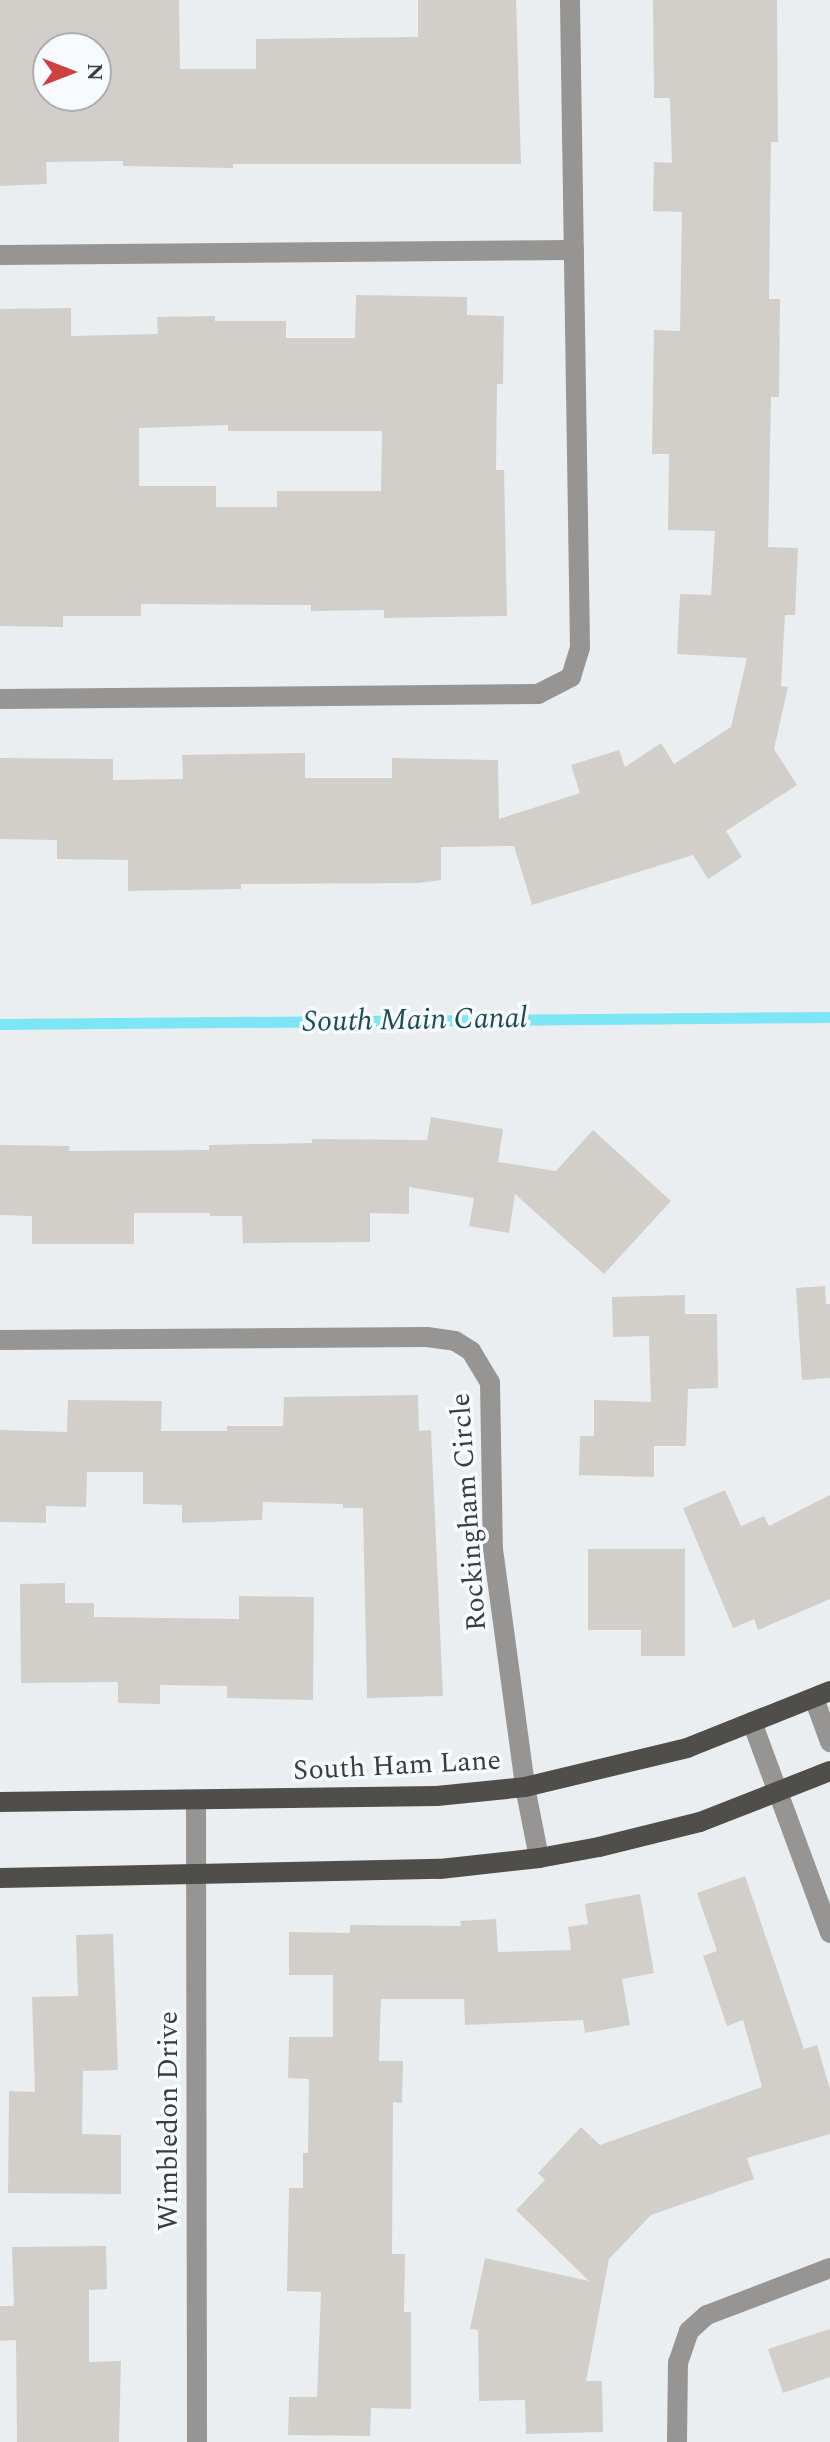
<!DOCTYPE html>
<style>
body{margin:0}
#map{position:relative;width:830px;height:2442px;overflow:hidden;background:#eaeef1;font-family:Spectral,serif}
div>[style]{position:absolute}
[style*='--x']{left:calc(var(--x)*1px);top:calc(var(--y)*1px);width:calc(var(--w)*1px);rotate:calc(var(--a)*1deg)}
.stream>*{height:11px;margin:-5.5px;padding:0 5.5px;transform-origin:5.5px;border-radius:5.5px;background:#7ce6f4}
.building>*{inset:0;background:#d2cfcb}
.minor>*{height:20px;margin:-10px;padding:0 10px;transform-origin:10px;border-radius:10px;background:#969593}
.major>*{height:20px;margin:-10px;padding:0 10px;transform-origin:10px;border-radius:10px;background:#504e4b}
span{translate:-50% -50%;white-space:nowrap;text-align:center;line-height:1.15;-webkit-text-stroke:7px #f7fbff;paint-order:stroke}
.street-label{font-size:28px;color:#3b3d3e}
.water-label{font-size:30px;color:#1e4e54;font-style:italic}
.north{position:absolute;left:32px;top:32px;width:80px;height:80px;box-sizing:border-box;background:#f7fbff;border:2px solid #acafb2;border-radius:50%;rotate:90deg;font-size:22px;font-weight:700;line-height:32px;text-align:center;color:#3b3d3e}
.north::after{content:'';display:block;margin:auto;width:28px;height:36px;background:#cf4041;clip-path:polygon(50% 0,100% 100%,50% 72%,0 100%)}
</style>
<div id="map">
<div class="stream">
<div style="--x:0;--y:1024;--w:830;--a:-0.48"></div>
</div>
<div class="building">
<div style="clip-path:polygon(evenodd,0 0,179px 0,180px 69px,256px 69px,256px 39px,418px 37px,418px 0,516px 0,521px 164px,233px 164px,233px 168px,123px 166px,123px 161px,46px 162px,47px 184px,0 186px,0 0,48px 48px,96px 48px,96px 96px,48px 96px,48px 48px)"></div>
<div style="clip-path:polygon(653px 0,777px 0,778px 142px,771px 142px,769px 299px,780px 299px,779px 397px,771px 397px,768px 547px,798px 548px,795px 615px,785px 615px,781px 686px,788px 687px,774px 749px,797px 785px,726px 831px,742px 857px,708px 879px,693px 855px,532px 905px,514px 846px,441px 847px,441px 880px,419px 883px,241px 884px,241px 889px,128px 891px,128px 860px,57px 859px,57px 840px,0 839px,0 758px,113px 759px,113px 780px,183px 779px,182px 755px,305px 753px,305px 778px,392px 778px,392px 758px,498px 760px,499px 819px,580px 793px,571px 765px,619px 750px,625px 767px,661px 743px,674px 764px,731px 727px,747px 658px,677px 654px,680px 594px,711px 595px,715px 531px,668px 530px,669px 454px,652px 454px,654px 330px,680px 331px,682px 212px,653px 211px,654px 162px,672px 163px,670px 98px,654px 98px)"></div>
<div style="clip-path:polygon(evenodd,356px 295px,467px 297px,467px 315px,504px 316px,503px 384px,497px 384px,496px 470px,504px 470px,507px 616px,384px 618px,384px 610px,311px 611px,311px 605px,141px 604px,141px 616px,63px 616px,63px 627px,0 626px,0 309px,71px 308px,71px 336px,158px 334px,157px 317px,215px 316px,215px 321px,286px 321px,286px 338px,355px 338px,356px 295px,228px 425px,228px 431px,382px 431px,381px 491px,277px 491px,277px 507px,216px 507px,216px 486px,139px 486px,139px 428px,228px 425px)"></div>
<div style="clip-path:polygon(431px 1117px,503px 1129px,498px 1162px,556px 1171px,593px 1130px,671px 1201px,604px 1274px,515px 1194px,509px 1233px,469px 1226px,474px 1198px,409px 1187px,409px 1214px,370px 1213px,370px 1242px,243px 1243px,242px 1216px,210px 1216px,210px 1213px,134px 1213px,134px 1244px,32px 1244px,32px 1216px,0 1215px,0 1145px,70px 1146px,69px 1151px,209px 1150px,209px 1145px,312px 1143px,312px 1139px,427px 1140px)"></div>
<div style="clip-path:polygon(825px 1286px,826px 1304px,830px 1304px,830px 1378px,802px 1380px,796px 1288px)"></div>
<div style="clip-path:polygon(685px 1295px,685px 1314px,717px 1314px,718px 1388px,688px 1389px,686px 1446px,654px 1446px,654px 1477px,579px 1475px,580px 1436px,594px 1436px,594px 1400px,651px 1402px,649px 1336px,613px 1337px,612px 1297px)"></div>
<div style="clip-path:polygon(418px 1395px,419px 1431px,431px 1430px,443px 1696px,367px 1698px,363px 1508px,343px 1508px,343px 1504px,263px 1502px,262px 1520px,182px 1523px,182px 1505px,143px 1504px,143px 1472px,87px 1472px,86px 1507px,46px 1506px,46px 1523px,0 1522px,0 1430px,67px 1432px,68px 1400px,162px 1401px,161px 1431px,227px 1431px,227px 1426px,283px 1426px,284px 1397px)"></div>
<div style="clip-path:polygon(725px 1490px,741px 1526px,764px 1516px,769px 1526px,830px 1495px,830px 1599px,758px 1630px,754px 1619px,733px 1628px,683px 1508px)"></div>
<div style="clip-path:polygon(588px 1549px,685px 1549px,685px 1656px,641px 1656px,641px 1630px,588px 1630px)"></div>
<div style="clip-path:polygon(65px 1583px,65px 1603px,94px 1603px,94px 1617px,239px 1619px,239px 1596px,314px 1597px,313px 1700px,227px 1698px,227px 1686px,160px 1685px,160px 1704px,118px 1703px,118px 1682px,21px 1683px,20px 1584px)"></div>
<div style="clip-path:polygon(745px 1876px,804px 2049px,817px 2045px,830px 2089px,830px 2134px,747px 2158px,754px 2179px,651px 2215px,609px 2259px,586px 2381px,602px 2381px,603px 2432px,526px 2434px,525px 2400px,479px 2401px,478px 2330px,470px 2329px,485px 2258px,589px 2281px,516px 2210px,545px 2180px,538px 2173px,581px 2127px,600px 2145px,762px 2087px,743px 2020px,727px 2026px,703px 1956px,717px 1951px,697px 1893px)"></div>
<div style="clip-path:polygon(640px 1894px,654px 1973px,622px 1979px,630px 2025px,585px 2033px,583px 2020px,465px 2025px,464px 1999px,381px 1999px,379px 2061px,403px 2061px,402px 2103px,393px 2102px,392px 2254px,405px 2254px,404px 2312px,411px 2312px,411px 2409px,371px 2408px,370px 2436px,288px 2435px,289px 2397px,317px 2397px,321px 2292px,287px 2291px,289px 2188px,303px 2188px,303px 2153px,308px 2153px,309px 2079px,288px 2078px,289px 2037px,333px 2037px,333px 1975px,289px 1975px,289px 1932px,350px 1933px,350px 1925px,461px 1926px,460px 1921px,496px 1919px,498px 1952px,571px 1950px,568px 1927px,588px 1924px,585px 1904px)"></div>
<div style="clip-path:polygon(113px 1934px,118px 2070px,83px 2071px,82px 2134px,121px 2135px,121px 2194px,8px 2193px,9px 2091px,35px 2092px,32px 1997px,78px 1996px,76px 1935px)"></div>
<div style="clip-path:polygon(106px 2246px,107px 2289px,89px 2290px,89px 2362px,121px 2361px,119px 2442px,17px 2442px,16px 2340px,0 2341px,0 2306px,14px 2306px,12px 2247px)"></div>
<div style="clip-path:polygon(830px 2329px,830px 2377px,783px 2393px,768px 2349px)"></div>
</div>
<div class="minor">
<div style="--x:0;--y:255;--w:574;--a:-0.5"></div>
<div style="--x:0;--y:699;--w:538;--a:-0.53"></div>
<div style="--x:538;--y:694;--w:37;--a:-27"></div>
<div style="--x:571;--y:677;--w:31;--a:-73"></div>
<div style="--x:580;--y:647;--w:647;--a:-90.89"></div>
<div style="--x:0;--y:1340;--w:427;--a:-0.4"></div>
<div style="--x:427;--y:1337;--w:28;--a:8"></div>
<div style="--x:455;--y:1341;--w:19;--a:32"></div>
<div style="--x:471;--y:1351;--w:37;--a:59"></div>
<div style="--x:490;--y:1383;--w:166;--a:89"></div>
<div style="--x:493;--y:1549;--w:240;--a:82.3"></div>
<div style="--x:525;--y:1787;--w:72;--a:78.8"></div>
<div style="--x:814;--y:1698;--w:47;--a:70"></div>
<div style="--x:752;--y:1722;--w:225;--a:69.7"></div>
<div style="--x:196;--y:1801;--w:641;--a:89.91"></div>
<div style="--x:677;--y:2442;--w:79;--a:-89.3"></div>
<div style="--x:678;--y:2363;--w:34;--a:-71"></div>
<div style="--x:689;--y:2331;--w:24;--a:-42"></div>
<div style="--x:707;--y:2315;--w:132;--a:-20.9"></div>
</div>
<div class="major">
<div style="--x:0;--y:1802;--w:437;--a:-0.8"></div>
<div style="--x:437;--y:1796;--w:88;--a:-5.8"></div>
<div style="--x:525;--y:1787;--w:167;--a:-13.5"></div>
<div style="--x:687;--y:1748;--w:154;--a:-21.7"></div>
<div style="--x:0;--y:1878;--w:440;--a:-1.2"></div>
<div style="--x:440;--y:1869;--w:100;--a:-6.3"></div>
<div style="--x:539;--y:1858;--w:61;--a:-10.4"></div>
<div style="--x:599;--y:1847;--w:104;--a:-13.9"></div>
<div style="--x:700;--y:1822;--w:140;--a:-21.4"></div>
</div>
<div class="street-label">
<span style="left:469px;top:1512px;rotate:-94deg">Rockingham Circle</span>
<span style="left:397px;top:1766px;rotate:-3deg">South Ham Lane</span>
<span style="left:169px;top:2121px;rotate:-90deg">Wimbledon Drive</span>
</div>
<div class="water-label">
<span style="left:415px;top:1020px;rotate:-1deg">South Main Canal</span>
</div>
<div class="north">N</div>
</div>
